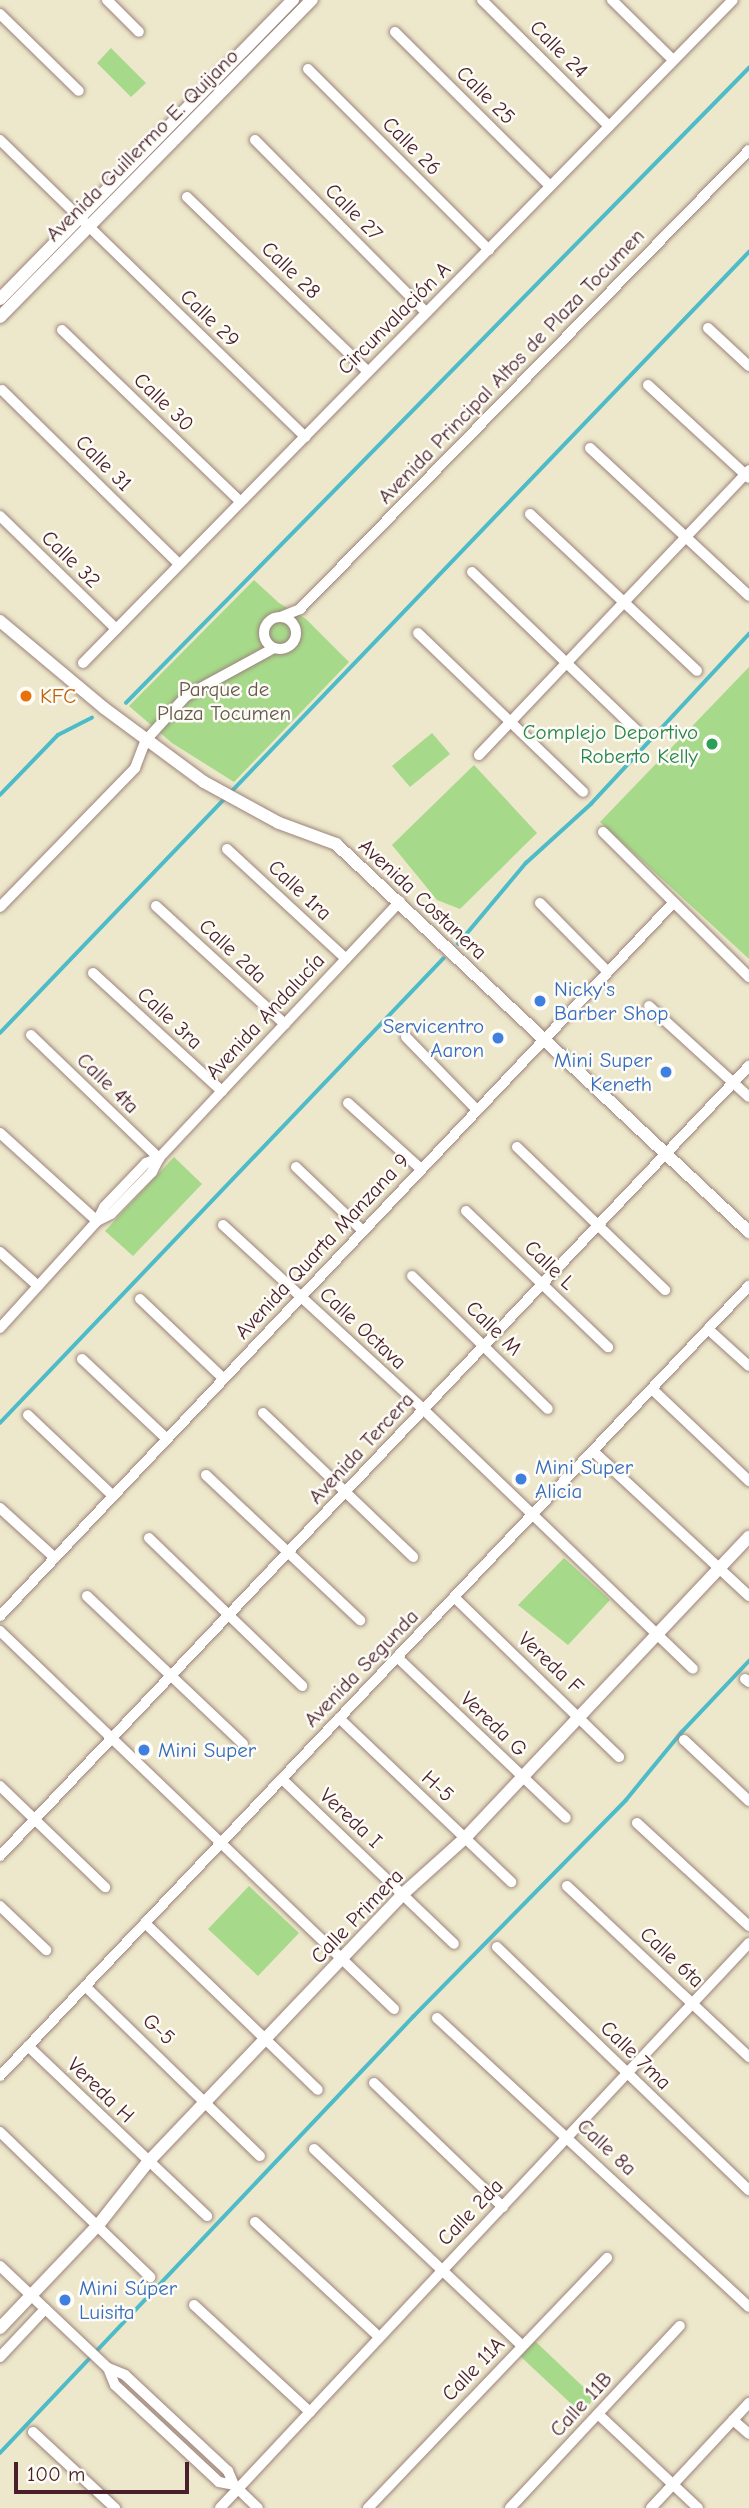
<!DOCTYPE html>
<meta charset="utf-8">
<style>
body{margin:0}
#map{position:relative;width:749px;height:2508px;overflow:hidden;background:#ede7cb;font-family:"Comic Neue",sans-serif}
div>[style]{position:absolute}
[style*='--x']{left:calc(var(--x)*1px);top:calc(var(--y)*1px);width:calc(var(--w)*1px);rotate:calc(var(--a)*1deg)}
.green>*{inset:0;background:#a6da8a}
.stream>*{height:3.5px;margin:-1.75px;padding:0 1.75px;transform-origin:1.75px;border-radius:1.75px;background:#4ebbc8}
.roads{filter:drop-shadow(0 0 2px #9c837b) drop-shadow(0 0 2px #9c837b)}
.minor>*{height:10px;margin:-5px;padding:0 5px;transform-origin:5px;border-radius:5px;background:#fff}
.minor>.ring{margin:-5px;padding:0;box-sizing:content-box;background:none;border:10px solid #fff;border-radius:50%}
.tertiary>*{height:12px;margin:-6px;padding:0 6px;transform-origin:6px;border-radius:6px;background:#fff}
.dots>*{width:19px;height:19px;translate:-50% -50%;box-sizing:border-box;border:4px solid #fdfcf7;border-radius:50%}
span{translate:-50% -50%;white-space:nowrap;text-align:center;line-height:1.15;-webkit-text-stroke:5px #fdfcf7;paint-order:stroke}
.street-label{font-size:21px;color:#4a1f2b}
.park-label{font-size:21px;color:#665748}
.food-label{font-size:21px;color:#c56008}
.left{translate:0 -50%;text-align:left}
.leisure-label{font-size:21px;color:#27864d}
.right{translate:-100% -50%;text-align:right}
.shop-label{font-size:21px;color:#366cbe}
.scale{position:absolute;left:14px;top:2462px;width:175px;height:32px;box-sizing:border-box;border:4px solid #4a1f2b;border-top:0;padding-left:9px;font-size:21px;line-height:24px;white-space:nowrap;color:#4a1f2b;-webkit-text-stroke:5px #fdfcf7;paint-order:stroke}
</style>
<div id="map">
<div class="green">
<div style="clip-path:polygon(111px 48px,146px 83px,131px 97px,97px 63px)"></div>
<div style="clip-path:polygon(254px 580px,279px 603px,306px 619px,349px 662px,234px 782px,172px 743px,129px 706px)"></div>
<div style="clip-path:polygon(749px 667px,749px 959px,600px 822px)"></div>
<div style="clip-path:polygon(432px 733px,450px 754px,410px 787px,392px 766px)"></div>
<div style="clip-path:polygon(474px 765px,537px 833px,460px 909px,437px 900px,392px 845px)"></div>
<div style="clip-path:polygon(174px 1157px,202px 1184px,133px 1256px,105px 1231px)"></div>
<div style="clip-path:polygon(564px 1558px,610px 1600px,568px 1645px,518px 1605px)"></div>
<div style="clip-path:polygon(249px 1886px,299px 1933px,258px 1976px,208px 1929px)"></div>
<div style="clip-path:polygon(535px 2341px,595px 2398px,581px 2413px,520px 2356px)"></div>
</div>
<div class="stream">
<div style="--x:126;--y:703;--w:890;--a:-45.55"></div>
<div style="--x:0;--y:795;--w:83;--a:-46"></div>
<div style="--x:58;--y:735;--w:38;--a:-27"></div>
<div style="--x:458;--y:944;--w:106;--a:-50"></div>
<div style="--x:526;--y:863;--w:88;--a:-42.2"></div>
<div style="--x:591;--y:804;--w:232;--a:-47.1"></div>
<div style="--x:0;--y:1033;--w:1082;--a:-46.2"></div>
<div style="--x:0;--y:1423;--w:642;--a:-46.33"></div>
<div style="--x:0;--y:2453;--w:601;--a:-46.55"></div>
<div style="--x:413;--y:2017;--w:304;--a:-45.5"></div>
<div style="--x:626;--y:1800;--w:87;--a:-50.6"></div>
<div style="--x:681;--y:1733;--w:99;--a:-46.6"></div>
</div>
<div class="roads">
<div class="minor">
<div style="--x:107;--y:0;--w:45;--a:45"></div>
<div style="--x:482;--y:0;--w:179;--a:44.8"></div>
<div style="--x:612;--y:0;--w:86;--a:44.5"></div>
<div style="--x:0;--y:14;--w:110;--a:44.3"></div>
<div style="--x:395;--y:32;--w:218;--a:44.8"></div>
<div style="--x:308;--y:69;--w:256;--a:45"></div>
<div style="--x:0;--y:140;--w:426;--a:44.2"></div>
<div style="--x:255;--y:140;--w:243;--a:45.2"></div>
<div style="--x:187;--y:197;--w:250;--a:44"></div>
<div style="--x:708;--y:328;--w:56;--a:42.8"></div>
<div style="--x:62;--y:330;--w:247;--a:43.9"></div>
<div style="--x:648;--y:385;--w:137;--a:42.6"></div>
<div style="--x:2;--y:390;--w:248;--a:44.5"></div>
<div style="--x:590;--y:448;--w:217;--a:42.9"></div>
<div style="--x:530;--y:514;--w:229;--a:43.2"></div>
<div style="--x:0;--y:516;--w:162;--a:44.2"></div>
<div style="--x:472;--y:572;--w:228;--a:43.9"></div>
<div style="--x:283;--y:616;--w:18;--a:-22"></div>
<div style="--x:300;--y:609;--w:642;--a:-45.63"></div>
<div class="ring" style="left:264px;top:617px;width:22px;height:22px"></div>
<div style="--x:418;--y:633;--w:229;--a:43.9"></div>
<div style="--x:83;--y:663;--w:928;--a:-45.57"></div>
<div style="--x:479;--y:755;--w:393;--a:-46.5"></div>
<div style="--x:603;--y:832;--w:206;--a:44.8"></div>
<div style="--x:227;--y:849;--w:162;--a:42.7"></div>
<div style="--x:540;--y:903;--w:95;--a:45.4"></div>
<div style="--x:156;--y:906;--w:175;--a:42.5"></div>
<div style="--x:0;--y:907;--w:194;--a:-45.8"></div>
<div style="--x:135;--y:768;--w:30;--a:-69"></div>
<div style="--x:146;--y:740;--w:59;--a:-47.7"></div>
<div style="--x:186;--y:696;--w:100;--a:-28.6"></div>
<div style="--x:93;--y:973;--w:175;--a:42.5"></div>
<div style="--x:649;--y:1006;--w:135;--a:42.3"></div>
<div style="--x:31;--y:1035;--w:178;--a:43.9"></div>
<div style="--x:406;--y:1037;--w:102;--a:45.8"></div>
<div style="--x:348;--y:1103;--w:98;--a:42.1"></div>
<div style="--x:0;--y:1133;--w:131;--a:42.2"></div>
<div style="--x:517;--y:1147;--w:206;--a:44"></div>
<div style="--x:296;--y:1167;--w:93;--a:43.7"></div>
<div style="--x:466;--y:1211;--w:197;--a:43.8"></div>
<div style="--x:97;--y:1221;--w:16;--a:-27"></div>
<div style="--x:111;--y:1214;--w:59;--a:-45.7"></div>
<div style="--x:152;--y:1172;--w:16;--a:-63"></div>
<div style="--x:159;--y:1158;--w:352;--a:-46.8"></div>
<div style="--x:223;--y:1225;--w:273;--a:42.6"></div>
<div style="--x:424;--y:1410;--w:373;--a:43.9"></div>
<div style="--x:0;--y:1252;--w:51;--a:41.8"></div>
<div style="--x:412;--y:1276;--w:190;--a:44.4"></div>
<div style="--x:140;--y:1299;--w:115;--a:43.6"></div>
<div style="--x:0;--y:1328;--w:144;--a:-47.8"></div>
<div style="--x:97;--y:1221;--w:16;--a:-63"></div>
<div style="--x:104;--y:1207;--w:61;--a:-46.3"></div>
<div style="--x:146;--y:1163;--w:14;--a:-21"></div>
<div style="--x:708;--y:1329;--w:55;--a:42.1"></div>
<div style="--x:82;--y:1359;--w:117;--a:43.3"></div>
<div style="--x:652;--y:1389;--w:134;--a:43.5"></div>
<div style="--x:263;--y:1413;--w:208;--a:43.8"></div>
<div style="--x:28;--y:1415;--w:117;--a:43.6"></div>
<div style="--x:593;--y:1451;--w:213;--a:42.9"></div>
<div style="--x:206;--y:1475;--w:212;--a:43.3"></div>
<div style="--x:0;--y:1508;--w:74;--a:42.3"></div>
<div style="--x:149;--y:1538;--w:213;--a:44"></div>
<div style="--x:87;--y:1596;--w:215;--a:43.5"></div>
<div style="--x:454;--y:1597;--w:230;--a:44.1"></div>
<div style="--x:0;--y:1616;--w:980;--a:-46.65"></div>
<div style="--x:0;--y:1631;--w:546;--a:43.81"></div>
<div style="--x:397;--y:1657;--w:233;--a:43.6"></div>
<div style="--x:745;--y:1679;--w:5;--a:37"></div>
<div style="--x:339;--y:1718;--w:238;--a:43.6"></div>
<div style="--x:684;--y:1740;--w:89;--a:43.2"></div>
<div style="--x:282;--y:1779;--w:238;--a:43.8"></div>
<div style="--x:0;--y:1786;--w:146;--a:43.9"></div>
<div style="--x:637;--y:1823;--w:152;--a:42.6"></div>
<div style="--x:0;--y:1856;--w:1089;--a:-46.53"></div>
<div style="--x:567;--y:1886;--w:250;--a:43.2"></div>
<div style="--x:0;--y:1906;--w:64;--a:43.7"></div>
<div style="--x:145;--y:1923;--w:240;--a:44"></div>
<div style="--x:497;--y:1947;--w:350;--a:44"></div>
<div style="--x:85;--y:1986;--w:244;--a:44.2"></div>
<div style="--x:437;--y:2018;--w:425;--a:42.8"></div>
<div style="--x:28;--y:2046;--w:247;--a:43.5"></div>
<div style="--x:0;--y:2076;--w:1089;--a:-46.53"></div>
<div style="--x:374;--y:2083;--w:179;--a:43.9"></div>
<div style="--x:0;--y:2132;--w:209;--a:44"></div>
<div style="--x:314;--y:2149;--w:286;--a:43.4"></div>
<div style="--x:255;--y:2222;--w:169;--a:42.8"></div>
<div style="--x:0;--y:2266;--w:149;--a:43.4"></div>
<div style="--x:108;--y:2368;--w:18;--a:22"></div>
<div style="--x:125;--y:2375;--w:141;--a:43"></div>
<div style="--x:228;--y:2471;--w:15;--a:67"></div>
<div style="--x:234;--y:2485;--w:33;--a:44"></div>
<div style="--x:194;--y:2305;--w:158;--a:42.7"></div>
<div style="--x:0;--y:2357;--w:66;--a:-46.8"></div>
<div style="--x:108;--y:2368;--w:18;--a:68"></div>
<div style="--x:115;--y:2385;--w:142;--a:43"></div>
<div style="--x:219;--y:2482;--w:15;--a:11"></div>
<div style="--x:598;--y:2414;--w:137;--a:43.2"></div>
<div style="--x:733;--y:2420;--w:21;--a:41"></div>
<div style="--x:33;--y:2432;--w:112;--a:42.8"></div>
<div style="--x:220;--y:2508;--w:774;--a:-46.88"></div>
<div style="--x:368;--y:2508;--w:346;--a:-46.3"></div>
<div style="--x:510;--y:2508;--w:249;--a:-47"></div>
<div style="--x:651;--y:2508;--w:144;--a:-47"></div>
</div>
<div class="tertiary">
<div style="--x:0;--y:299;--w:419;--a:-45.6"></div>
<div style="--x:0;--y:317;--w:445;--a:-45.5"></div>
<div style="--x:0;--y:621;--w:136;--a:39.9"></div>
<div style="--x:104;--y:708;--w:124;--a:36.5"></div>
<div style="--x:204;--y:782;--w:85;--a:28.7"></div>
<div style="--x:279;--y:823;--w:61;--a:20.2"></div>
<div style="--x:336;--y:844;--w:567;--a:43.21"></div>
<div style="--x:0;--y:2328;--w:144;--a:-46.4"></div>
<div style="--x:99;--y:2224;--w:79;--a:-51.7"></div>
<div style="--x:148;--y:2162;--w:371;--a:-46.4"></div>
<div style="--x:404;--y:1893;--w:82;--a:-42"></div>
<div style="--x:465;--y:1838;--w:414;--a:-46.7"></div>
</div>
</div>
<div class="dots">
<div style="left:26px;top:696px;background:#e8710a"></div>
<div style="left:712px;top:744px;background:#2e9e5b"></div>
<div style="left:540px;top:1001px;background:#3f7fe0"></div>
<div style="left:498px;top:1038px;background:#3f7fe0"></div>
<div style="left:666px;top:1072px;background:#3f7fe0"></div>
<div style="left:521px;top:1479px;background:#3f7fe0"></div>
<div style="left:144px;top:1750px;background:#3f7fe0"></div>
<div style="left:65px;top:2300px;background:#3f7fe0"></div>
</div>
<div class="street-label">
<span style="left:559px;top:49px;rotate:45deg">Calle 24</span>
<span style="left:486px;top:95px;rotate:45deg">Calle 25</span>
<span style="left:142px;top:145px;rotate:-45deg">Avenida Guillermo E. Quijano</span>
<span style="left:412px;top:146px;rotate:45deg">Calle 26</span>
<span style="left:354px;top:212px;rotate:45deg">Calle 27</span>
<span style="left:291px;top:270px;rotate:44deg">Calle 28</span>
<span style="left:210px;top:318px;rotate:44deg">Calle 29</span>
<span style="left:394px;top:318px;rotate:-45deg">Circunvalación A</span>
<span style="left:511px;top:366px;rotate:-46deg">Avenida Principal Altos de Plaza Tocumen</span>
<span style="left:164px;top:402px;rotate:44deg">Calle 30</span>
<span style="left:104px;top:463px;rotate:45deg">Calle 31</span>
<span style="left:71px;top:559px;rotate:44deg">Calle 32</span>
<span style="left:300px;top:890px;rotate:43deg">Calle 1ra</span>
<span style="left:423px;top:899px;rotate:43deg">Avenida Costanera</span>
<span style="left:233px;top:951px;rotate:43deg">Calle 2da</span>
<span style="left:265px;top:1016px;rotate:-47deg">Avenida Andalucía</span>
<span style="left:170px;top:1018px;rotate:43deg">Calle 3ra</span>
<span style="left:108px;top:1083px;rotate:44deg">Calle 4ta</span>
<span style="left:322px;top:1246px;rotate:-47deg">Avenida Quarta Manzana 9</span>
<span style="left:550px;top:1265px;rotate:44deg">Calle L</span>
<span style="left:363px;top:1328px;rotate:43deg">Calle Octava</span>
<span style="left:494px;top:1328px;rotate:44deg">Calle M</span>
<span style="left:361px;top:1448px;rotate:-47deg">Avenida Tercera</span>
<span style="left:551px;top:1663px;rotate:43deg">Vereda F</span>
<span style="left:361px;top:1668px;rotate:-46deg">Avenida Segunda</span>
<span style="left:494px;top:1724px;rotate:44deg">Vereda G</span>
<span style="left:438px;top:1786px;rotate:43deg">H-5</span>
<span style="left:351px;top:1818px;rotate:43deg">Vereda I</span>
<span style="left:357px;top:1916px;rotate:-46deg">Calle Primera</span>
<span style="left:672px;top:1957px;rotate:43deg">Calle 6ta</span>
<span style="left:159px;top:2029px;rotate:43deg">G-5</span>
<span style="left:636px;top:2055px;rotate:44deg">Calle 7ma</span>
<span style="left:101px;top:2090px;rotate:44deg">Vereda H</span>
<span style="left:607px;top:2147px;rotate:43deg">Calle 8a</span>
<span style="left:470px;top:2212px;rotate:-46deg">Calle 2da</span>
<span style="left:473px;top:2369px;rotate:-46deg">Calle 11A</span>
<span style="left:581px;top:2404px;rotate:-47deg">Calle 11B</span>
</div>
<div class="park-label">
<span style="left:224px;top:701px">Parque de<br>Plaza Tocumen</span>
</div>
<div class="food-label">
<span class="left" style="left:40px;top:696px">KFC</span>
</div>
<div class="leisure-label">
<span class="right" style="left:698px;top:744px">Complejo Deportivo<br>Roberto Kelly</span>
</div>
<div class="shop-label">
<span class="left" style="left:554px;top:1001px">Nicky's<br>Barber Shop</span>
<span class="right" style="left:484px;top:1038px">Servicentro<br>Aaron</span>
<span class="right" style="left:652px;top:1072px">Mini Super<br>Keneth</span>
<span class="left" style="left:535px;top:1479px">Mini Super<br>Alicia</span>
<span class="left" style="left:158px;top:1750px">Mini Super</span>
<span class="left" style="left:79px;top:2300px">Mini Súper<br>Luisita</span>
</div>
<div class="scale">100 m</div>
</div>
